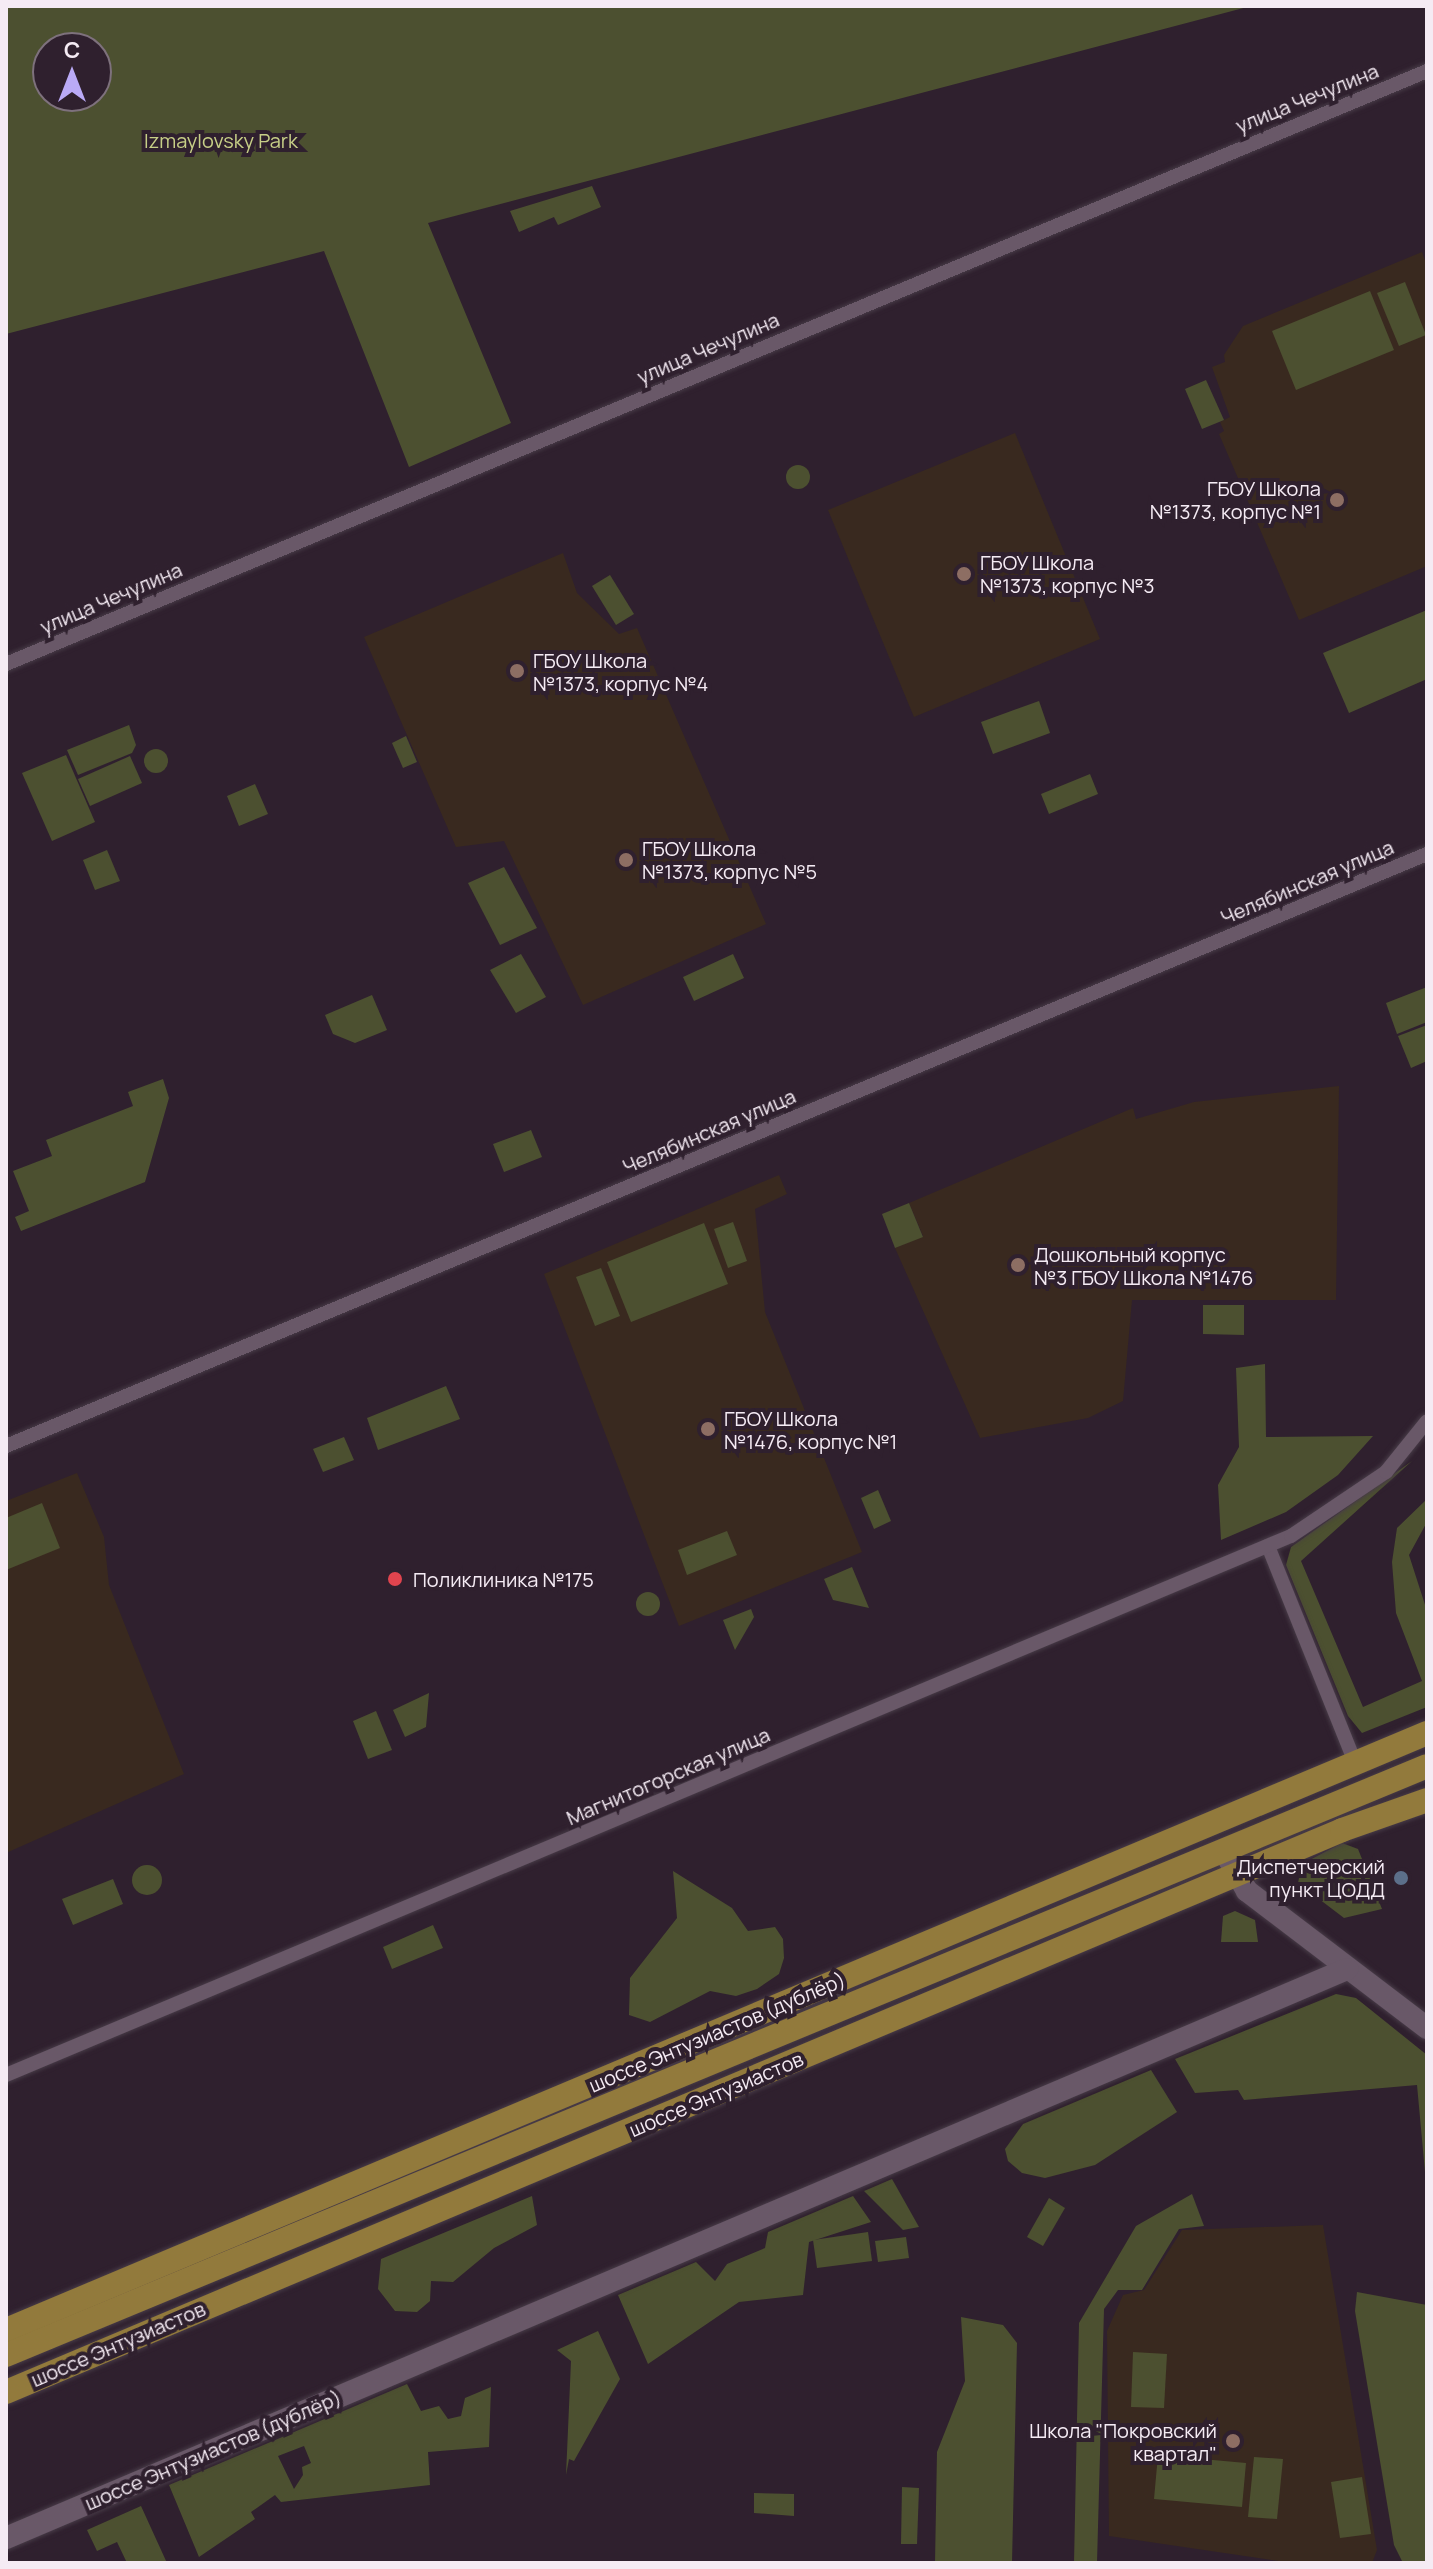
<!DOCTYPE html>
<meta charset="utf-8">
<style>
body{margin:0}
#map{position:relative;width:1433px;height:2569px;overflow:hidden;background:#2f202e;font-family:Manrope,sans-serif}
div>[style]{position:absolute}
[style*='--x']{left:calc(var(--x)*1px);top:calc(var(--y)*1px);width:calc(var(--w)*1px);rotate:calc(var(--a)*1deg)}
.education>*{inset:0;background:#39291f}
.green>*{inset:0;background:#4c5030}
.round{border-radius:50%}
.roads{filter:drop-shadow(0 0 2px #473b47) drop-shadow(0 0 2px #473b47)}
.street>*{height:14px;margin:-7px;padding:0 7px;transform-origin:7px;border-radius:7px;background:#695868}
.secondary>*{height:22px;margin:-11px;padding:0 11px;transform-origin:11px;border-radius:11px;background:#695868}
.primary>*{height:24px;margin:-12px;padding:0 12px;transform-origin:12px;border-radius:12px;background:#927a3c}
.dots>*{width:22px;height:22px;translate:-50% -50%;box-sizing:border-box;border:4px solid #2f202e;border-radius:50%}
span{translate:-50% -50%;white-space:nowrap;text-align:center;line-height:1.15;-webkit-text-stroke:8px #2f202e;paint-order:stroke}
.street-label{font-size:20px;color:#f5ebf4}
.park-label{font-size:20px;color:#c7cf87}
.poi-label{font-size:20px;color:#f5ebf4}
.right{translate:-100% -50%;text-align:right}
.left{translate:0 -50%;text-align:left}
.frame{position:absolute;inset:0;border:8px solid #f5ebf4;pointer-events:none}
.north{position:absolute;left:32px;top:32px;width:80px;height:80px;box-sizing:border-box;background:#2f202e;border:2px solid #7e717d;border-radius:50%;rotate:0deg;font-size:22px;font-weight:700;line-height:32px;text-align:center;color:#f5ebf4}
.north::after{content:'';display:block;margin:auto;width:28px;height:36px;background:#baaaf6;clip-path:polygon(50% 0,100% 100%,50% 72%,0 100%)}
</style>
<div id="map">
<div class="education">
<div style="clip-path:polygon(1422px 252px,1427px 266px,1427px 566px,1299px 620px,1219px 434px,1224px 431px,1220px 422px,1230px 417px,1212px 367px,1225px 362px,1224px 355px,1243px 326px)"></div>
<div style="clip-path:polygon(1015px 433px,1100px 639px,914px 717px,828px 510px)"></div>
<div style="clip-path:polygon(563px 553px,577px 593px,619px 634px,637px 628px,766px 924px,583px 1005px,504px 841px,456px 847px,364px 637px)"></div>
<div style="clip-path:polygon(1339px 1086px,1336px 1300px,1132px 1300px,1123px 1401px,1088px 1418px,980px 1438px,895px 1248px,923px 1236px,909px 1203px,1133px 1108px,1136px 1119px,1194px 1102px)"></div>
<div style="clip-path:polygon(779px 1175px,787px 1194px,755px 1209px,765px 1312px,862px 1552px,679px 1626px,544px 1274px)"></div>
<div style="clip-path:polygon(77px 1473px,104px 1537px,109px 1585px,184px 1774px,6px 1853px,6px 1501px)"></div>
<div style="clip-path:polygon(1323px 2225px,1377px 2550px,1372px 2563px,1292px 2563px,1109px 2536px,1107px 2331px,1123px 2295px,1144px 2290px,1182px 2230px)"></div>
</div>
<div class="green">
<div style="clip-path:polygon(evenodd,6px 6px,1251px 6px,428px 223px,511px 423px,409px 467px,324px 251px,6px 334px,6px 6px,96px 48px,96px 96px,48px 96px,48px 48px,96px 48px)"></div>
<div style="clip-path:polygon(592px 186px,601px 207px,558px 225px,554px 217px,519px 232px,510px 211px)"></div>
<div style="clip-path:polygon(1405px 282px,1426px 335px,1399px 346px,1377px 293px)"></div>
<div style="clip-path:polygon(1370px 291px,1394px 350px,1296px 390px,1272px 331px)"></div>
<div style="clip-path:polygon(1206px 380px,1224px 420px,1202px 429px,1185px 389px)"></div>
<div class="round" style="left:786px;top:465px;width:24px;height:24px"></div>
<div style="clip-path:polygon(610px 575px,634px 614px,616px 625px,592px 586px)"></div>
<div style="clip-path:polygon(1427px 610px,1427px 679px,1349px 713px,1323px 653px)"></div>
<div style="clip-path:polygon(1039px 701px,1050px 733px,993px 754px,981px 722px)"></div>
<div style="clip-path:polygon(129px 725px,136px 745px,132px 753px,78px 775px,67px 750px)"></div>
<div style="clip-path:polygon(406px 736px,417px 762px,403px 768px,392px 743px)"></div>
<div class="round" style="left:144px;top:749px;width:24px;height:24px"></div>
<div style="clip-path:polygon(66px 755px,95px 822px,52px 841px,22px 773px)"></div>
<div style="clip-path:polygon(130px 756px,142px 783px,90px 806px,78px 779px)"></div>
<div style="clip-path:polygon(1090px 774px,1098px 794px,1049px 814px,1041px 794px)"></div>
<div style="clip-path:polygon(255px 784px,268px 814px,239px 826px,227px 796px)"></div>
<div style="clip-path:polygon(107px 850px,120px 881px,95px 890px,83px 860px)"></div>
<div style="clip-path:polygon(504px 867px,537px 928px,500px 945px,468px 883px)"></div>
<div style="clip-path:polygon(521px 954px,546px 997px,516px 1013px,490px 970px)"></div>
<div style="clip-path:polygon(733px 954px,744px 978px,694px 1001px,683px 977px)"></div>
<div style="clip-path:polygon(1427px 987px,1427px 1022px,1397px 1034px,1386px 1003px)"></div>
<div style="clip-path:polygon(372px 995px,387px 1030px,355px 1043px,333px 1034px,325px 1015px)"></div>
<div style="clip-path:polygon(1427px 1025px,1427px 1061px,1411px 1068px,1398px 1036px)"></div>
<div style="clip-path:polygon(163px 1079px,169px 1098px,145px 1182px,21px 1231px,15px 1217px,29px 1211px,13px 1171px,52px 1156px,46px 1140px,133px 1106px,128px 1092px)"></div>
<div style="clip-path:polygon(531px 1130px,542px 1157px,504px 1172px,493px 1144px)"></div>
<div style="clip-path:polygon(909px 1203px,923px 1237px,895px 1248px,882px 1214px)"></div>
<div style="clip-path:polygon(733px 1222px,747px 1261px,728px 1268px,714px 1229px)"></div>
<div style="clip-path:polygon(704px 1223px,728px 1284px,631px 1322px,607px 1262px)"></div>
<div style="clip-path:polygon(601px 1268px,620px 1316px,595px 1326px,576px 1277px)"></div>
<div style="clip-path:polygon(1203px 1305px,1244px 1305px,1244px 1335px,1203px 1334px)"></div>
<div style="clip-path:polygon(1265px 1364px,1266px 1437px,1373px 1436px,1338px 1475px,1286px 1512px,1221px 1540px,1218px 1485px,1239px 1447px,1236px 1368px)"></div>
<div style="clip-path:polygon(446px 1386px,460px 1419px,378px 1450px,367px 1418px)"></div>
<div style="clip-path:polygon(344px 1437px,354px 1460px,323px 1472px,313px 1449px)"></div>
<div style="clip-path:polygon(1412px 1461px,1301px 1561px,1363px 1707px,1422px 1681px,1396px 1613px,1392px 1562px,1397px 1528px,1427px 1499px,1427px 1522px,1409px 1555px,1427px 1611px,1427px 1707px,1362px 1733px,1348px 1716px,1286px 1565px,1291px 1547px)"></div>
<div style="clip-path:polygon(878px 1490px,891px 1521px,874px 1529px,861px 1498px)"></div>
<div style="clip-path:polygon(42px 1503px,60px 1548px,6px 1570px,6px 1518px)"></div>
<div style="clip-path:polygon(727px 1531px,737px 1555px,687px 1575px,678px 1550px)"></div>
<div style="clip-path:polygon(852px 1567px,869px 1608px,833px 1600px,824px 1579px)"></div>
<div class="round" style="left:636px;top:1592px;width:24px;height:24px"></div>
<div style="clip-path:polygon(751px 1609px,754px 1617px,735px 1650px,723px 1620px)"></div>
<div style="clip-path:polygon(429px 1693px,426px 1727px,405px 1737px,393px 1710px)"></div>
<div style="clip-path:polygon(376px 1711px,392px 1750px,368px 1759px,353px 1721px)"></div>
<div style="clip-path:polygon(1342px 1843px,1358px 1849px,1382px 1909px,1344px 1918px,1298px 1883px,1302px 1864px)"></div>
<div class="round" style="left:132px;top:1865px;width:30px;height:30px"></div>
<div style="clip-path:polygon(673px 1871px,732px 1908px,748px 1931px,775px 1927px,783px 1939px,784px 1958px,779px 1974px,757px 1989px,736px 1996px,710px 1991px,650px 2022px,629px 2015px,630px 1978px,677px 1918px)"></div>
<div style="clip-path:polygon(113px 1879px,123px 1904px,73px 1925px,62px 1899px)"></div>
<div style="clip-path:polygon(1235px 1911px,1255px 1920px,1258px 1942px,1221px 1942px,1223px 1916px)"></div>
<div style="clip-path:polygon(433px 1925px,443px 1948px,392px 1969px,383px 1947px)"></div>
<div style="clip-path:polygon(1336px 1994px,1356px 1998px,1427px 2055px,1427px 2194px,1417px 2085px,1244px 2100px,1238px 2090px,1195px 2093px,1175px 2059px)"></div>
<div style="clip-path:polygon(1151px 2070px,1177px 2112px,1095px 2165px,1045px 2178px,1022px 2173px,1008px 2161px,1005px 2149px,1023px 2124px)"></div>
<div style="clip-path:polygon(892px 2179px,919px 2227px,903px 2230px,864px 2191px)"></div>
<div style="clip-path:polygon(1192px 2194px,1204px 2226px,1179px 2229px,1142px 2290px,1118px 2290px,1104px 2309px,1097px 2563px,1074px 2563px,1079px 2323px,1136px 2226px)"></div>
<div style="clip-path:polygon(532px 2196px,537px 2225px,494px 2248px,453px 2282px,431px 2281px,430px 2301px,417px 2312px,395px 2311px,378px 2289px,381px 2259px)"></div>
<div style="clip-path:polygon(853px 2196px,871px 2222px,809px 2242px,803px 2295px,739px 2302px,648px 2364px,618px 2295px,696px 2262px,715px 2281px,727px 2264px,765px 2248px,768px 2232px)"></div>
<div style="clip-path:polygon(1049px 2198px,1065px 2208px,1043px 2246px,1027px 2237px)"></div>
<div style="clip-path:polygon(868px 2232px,872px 2261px,817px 2268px,813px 2240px)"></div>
<div style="clip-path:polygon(906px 2237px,909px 2258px,878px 2262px,875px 2241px)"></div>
<div style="clip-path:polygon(1357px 2292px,1427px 2305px,1427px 2563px,1403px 2563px,1394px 2545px,1355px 2311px)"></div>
<div style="clip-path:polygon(961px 2317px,1003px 2325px,1017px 2343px,1012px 2563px,935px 2563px,937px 2452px,965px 2381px)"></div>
<div style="clip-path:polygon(598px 2331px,620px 2379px,574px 2461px,569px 2459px,566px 2475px,571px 2361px,557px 2350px)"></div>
<div style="clip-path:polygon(1133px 2352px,1167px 2354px,1164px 2408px,1131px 2407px)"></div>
<div style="clip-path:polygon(evenodd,407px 2384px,421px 2411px,439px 2406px,448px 2419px,461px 2416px,465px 2398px,491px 2387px,489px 2447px,428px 2452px,430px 2485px,281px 2502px,275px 2495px,251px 2512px,255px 2519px,199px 2557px,169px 2485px,407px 2384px,304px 2446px,311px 2463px,302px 2467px,303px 2475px,294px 2489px,278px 2456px,304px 2446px)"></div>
<div style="clip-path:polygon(1158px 2455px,1246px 2463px,1242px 2507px,1154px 2499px)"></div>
<div style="clip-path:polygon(1254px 2457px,1283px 2459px,1277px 2519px,1248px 2517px)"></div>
<div style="clip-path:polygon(1362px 2477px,1371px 2534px,1340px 2538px,1331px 2482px)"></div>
<div style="clip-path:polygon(902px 2487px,919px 2488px,917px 2544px,901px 2544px)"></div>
<div style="clip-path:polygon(754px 2493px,794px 2494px,794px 2516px,754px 2513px)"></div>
<div style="clip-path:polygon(141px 2506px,167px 2563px,127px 2563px,117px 2542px,97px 2551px,87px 2530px)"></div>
</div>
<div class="roads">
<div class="street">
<div style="--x:6;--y:664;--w:1540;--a:-22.65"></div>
<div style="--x:6;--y:1446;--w:1539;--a:-22.62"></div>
<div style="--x:1268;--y:1546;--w:236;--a:68.1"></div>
<div style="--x:6;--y:2075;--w:1393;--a:-22.76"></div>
<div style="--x:1291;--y:1536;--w:115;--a:-34"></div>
<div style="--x:1386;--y:1472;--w:65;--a:-51.2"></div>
</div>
<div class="secondary">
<div style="--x:1228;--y:1858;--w:38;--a:60"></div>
<div style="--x:1247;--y:1891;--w:226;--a:37.3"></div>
<div style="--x:6;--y:2538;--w:1457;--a:-22.99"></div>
</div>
<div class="primary">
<div style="--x:6;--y:2330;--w:1541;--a:-22.79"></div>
<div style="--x:6;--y:2355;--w:1538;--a:-22.51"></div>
<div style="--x:6;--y:2392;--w:1449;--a:-22.81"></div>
<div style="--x:1342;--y:1830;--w:90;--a:-19.4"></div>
</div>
</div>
<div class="dots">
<div style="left:1337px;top:500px;background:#8d6e63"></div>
<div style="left:964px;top:574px;background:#8d6e63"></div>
<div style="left:517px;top:671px;background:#8d6e63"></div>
<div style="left:626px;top:860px;background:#8d6e63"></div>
<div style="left:1018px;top:1265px;background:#8d6e63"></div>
<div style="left:708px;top:1429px;background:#8d6e63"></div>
<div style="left:395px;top:1579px;background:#e0444e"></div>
<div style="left:1401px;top:1878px;background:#5c6f8a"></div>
<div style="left:1233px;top:2441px;background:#8d6e63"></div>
</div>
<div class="street-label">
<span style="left:1307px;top:98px;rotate:-22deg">улица Чечулина</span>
<span style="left:708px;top:348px;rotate:-23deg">улица Чечулина</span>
<span style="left:111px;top:598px;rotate:-23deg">улица Чечулина</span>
<span style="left:1307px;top:882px;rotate:-23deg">Челябинская улица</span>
<span style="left:709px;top:1131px;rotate:-23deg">Челябинская улица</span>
<span style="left:668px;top:1776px;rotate:-23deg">Магнитогорская улица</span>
<span style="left:717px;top:2032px;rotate:-23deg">шоссе Энтузиастов (дублёр)</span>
<span style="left:716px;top:2094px;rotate:-23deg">шоссе Энтузиастов</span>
<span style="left:118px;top:2344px;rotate:-23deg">шоссе Энтузиастов</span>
<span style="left:213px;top:2450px;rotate:-23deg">шоссе Энтузиастов (дублёр)</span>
</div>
<div class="park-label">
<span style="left:221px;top:140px">Izmaylovsky Park</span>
</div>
<div class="poi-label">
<span class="right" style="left:1321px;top:500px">ГБОУ Школа<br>№1373, корпус №1</span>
<span class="left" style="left:980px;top:574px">ГБОУ Школа<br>№1373, корпус №3</span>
<span class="left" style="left:533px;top:672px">ГБОУ Школа<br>№1373, корпус №4</span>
<span class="left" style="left:642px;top:860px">ГБОУ Школа<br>№1373, корпус №5</span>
<span class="left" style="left:1034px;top:1266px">Дошкольный корпус<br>№3 ГБОУ Школа №1476</span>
<span class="left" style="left:724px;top:1430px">ГБОУ Школа<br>№1476, корпус №1</span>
<span class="left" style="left:413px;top:1579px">Поликлиника №175</span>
<span class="right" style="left:1385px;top:1878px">Диспетчерский<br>пункт ЦОДД</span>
<span class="right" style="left:1217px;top:2442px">Школа "Покровский<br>квартал"</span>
</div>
<div class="frame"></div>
<div class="north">С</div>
</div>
